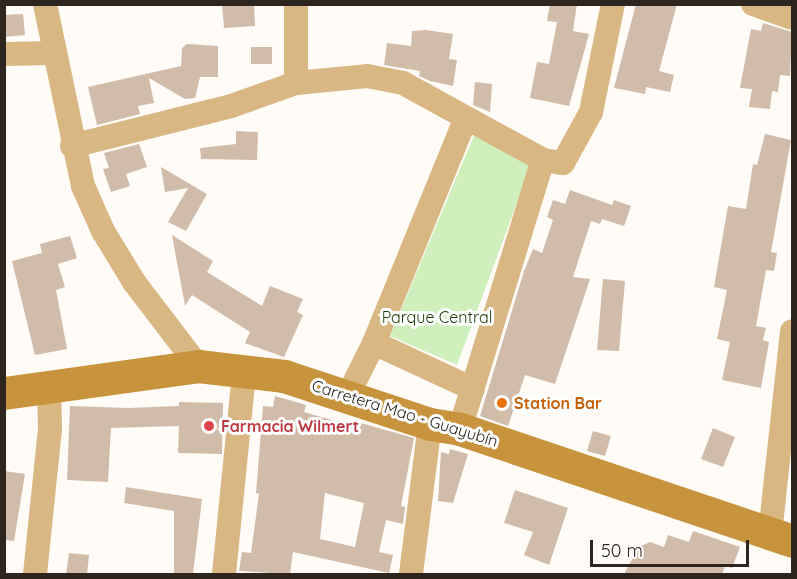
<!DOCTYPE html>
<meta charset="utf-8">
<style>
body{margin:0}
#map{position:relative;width:797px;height:579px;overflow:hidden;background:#fffbf7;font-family:Quicksand,sans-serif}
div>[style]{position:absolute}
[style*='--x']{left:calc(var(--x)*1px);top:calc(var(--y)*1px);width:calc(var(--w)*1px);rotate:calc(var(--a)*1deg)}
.green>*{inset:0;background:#cff0bc}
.building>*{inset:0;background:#d0bca8}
.minor>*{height:24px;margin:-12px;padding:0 12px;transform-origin:12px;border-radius:12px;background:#d9b783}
.secondary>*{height:33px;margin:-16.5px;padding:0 16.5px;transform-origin:16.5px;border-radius:16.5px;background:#c7943d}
.dots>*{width:16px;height:16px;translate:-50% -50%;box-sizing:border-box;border:3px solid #fff;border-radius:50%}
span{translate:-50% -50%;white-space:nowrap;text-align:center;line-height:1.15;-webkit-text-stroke:6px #fff;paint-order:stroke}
.park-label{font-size:16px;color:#1d3b04}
.food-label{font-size:16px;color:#c56008;font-weight:700}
.left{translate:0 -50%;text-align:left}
.street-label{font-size:16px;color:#2e261e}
.health-label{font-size:16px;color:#be3a42;font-weight:700}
.frame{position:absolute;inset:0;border:6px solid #2e261e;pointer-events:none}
.scale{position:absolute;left:590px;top:540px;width:159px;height:27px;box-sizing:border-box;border:3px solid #2e261e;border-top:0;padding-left:8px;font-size:18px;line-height:21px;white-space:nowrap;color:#2e261e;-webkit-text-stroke:4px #fff;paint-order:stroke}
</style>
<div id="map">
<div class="green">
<div style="clip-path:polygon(475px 133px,532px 162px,457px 365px,390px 336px)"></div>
</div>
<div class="building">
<div style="clip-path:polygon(222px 4px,254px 4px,255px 26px,224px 28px)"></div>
<div style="clip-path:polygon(550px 4px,577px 4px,573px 31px,589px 34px,569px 106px,530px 98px,537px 62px,549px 64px,557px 22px,547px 21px)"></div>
<div style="clip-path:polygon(636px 4px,677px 4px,659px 71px,674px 75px,670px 92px,646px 87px,645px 94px,614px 88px)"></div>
<div style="clip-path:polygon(23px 14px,25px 35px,4px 37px,4px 15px)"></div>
<div style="clip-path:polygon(763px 23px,792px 32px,790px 76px,780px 75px,778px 92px,772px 91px,770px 109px,749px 107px,752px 89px,740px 88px,751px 29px,761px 31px)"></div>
<div style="clip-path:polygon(426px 30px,453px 34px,449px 59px,457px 60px,453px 86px,430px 81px,419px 76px,420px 71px,384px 65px,387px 43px,411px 46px,412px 31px)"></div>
<div style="clip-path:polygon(187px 44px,218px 46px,218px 77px,200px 77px,195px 98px,185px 99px,149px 78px,154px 103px,138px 106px,140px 114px,97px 125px,88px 87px,181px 66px,182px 48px)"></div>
<div style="clip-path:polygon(251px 47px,272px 47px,272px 64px,251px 64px)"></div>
<div style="clip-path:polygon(475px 82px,492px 84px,490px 112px,473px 105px)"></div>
<div style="clip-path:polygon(236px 131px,258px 132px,257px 160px,201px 159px,200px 148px,236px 144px)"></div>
<div style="clip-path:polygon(765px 134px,791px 140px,771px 252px,777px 253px,774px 271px,766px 270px,756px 326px,766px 328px,763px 340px,769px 342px,761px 388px,722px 380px,730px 342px,717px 339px,727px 290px,714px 287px,728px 206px,746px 209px,753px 164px,757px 165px)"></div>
<div style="clip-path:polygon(139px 144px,147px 167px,126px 174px,130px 186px,111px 192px,103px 169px,109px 168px,104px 153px)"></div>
<div style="clip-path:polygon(161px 167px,207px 194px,186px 231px,168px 222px,188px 188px,165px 192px)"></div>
<div style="clip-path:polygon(570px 190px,612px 205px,614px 200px,631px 206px,624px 226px,602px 219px,600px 224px,591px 221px,573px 277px,590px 279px,555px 384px,525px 375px,508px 426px,480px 416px,524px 271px,533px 249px,542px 253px,553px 220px,547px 217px,553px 200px,565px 204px)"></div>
<div style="clip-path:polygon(172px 235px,213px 261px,207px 272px,262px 306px,270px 286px,303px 299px,297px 312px,303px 315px,284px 357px,245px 343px,250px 332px,192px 295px,185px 306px)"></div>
<div style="clip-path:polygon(70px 236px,77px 258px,58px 264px,65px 287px,56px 290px,67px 349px,35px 355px,12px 261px,42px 253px,40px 244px)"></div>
<div style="clip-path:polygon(603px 279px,625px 281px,619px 351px,597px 350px)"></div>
<div style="clip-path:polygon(evenodd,275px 396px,306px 405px,304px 412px,349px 425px,350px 420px,414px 438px,401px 506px,405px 507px,403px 524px,386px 520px,379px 552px,393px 555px,389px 573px,293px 552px,290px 574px,239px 571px,242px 552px,251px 553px,259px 494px,256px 493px,263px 406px,273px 407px,275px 396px,325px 493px,364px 503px,355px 547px,320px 539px,325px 493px)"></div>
<div style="clip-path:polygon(179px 402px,223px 403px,222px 454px,178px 453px,179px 426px,111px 428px,108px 482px,67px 480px,70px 406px,128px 408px,179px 406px)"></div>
<div style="clip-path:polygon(713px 428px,735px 437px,723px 467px,701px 459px)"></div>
<div style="clip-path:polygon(593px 431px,611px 436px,605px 456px,587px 451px)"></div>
<div style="clip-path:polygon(450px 449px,468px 454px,453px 503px,438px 501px,441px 452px,449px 454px)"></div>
<div style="clip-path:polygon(4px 471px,25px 474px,14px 541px,4px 540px)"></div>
<div style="clip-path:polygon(126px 487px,202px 499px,193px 574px,174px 574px,174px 511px,124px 503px)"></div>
<div style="clip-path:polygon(515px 490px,568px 508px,549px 565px,524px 555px,533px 532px,504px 523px)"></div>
<div style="clip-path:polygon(693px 531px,740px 547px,732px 568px,725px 566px,722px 574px,624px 574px,639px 547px,650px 542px,664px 547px,668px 535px,689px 542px)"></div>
<div style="clip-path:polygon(69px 553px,89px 555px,87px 574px,66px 574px)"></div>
</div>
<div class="minor">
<div style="--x:45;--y:4;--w:186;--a:78.2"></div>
<div style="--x:83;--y:186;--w:49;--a:66"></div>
<div style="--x:103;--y:231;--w:60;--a:58.7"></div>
<div style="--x:134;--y:282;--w:106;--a:52.7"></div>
<div style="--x:296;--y:4;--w:79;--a:90"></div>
<div style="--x:753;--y:4;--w:41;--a:19.7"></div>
<div style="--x:4;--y:54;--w:50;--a:-1.1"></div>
<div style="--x:72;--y:146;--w:164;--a:-14.1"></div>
<div style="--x:231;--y:106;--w:69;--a:-19.5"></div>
<div style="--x:296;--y:83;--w:71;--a:-5.6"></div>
<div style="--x:367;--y:76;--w:37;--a:11"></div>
<div style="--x:403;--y:83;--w:160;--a:28.8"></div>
<div style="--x:543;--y:160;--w:20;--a:9"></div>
<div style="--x:563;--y:163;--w:58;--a:-61.2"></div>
<div style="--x:591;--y:112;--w:110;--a:-78.5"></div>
<div style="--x:374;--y:343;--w:109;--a:24.9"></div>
<div style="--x:348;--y:395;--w:58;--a:-63.4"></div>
<div style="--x:374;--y:343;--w:243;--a:-67.8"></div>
<div style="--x:460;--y:429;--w:282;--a:-72.9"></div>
<div style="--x:770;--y:534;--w:204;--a:-83.8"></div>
<div style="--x:35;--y:574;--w:146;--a:-84.1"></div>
<div style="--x:50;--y:429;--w:43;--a:-91.3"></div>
<div style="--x:224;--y:574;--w:203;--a:-84.3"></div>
<div style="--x:411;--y:574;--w:151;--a:-82.8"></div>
</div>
<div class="secondary">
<div style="--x:4;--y:393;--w:196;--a:-7.9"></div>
<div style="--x:198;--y:366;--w:87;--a:6.6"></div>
<div style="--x:284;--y:376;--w:154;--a:18.2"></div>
<div style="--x:430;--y:424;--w:30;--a:9"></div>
<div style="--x:460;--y:429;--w:350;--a:18.6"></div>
</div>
<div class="dots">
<div style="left:502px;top:403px;background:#e8710a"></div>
<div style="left:209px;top:426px;background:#e0444e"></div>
</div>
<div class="park-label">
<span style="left:437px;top:317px">Parque Central</span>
</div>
<div class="food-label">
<span class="left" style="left:514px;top:403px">Station Bar</span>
</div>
<div class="street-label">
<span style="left:405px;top:413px;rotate:17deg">Carretera Mao - Guayubín</span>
</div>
<div class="health-label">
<span class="left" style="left:221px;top:426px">Farmacia Wilmert</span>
</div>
<div class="frame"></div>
<div class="scale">50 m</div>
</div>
